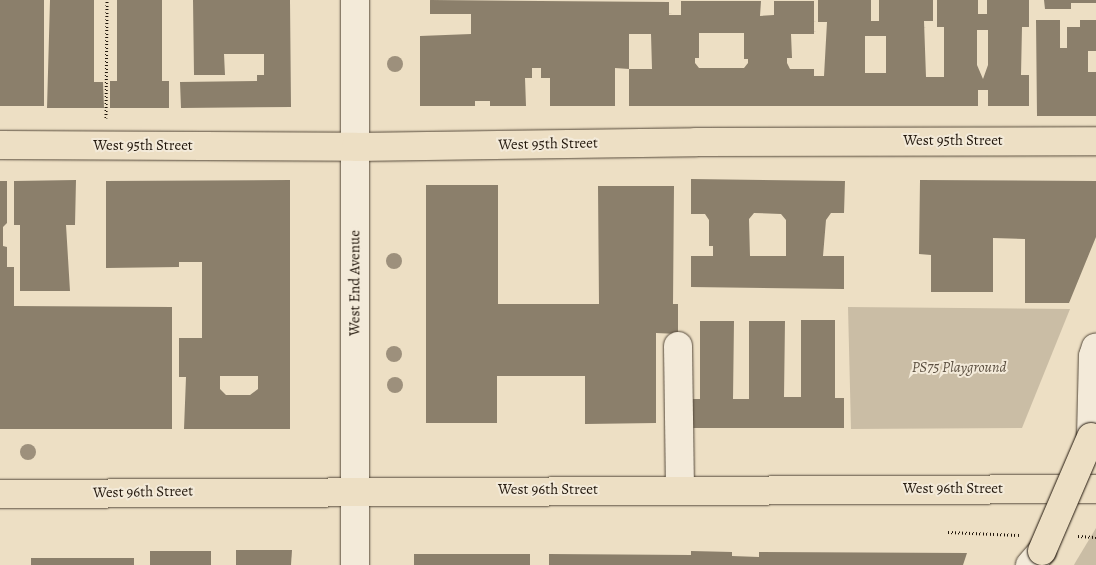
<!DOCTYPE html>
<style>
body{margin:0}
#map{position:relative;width:1096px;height:565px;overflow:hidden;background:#eddfc4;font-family:Alegreya,serif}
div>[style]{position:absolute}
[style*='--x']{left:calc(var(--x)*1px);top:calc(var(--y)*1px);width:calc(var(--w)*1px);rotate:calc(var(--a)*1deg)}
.green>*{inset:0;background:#cabda5}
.building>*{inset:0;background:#8b7f6b}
.path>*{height:3px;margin-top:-1.5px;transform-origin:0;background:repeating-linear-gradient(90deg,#21160b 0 1px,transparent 0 3.5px)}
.roads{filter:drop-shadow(0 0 1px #544839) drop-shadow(0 0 1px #544839)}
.minor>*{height:28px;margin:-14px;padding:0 14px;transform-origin:14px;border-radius:14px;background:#f3ead9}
.major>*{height:28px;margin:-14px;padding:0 14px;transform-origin:14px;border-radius:14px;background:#eddfc4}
.bridges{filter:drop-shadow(0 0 1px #21160b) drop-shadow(0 0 1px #21160b)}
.major-bridge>*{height:28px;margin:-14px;padding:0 14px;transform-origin:14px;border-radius:14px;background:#eddfc4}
.trees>*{width:16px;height:16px;margin:-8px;border-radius:50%;background:#9d907c}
span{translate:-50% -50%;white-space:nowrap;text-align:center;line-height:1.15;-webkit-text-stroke:4px #f3ead9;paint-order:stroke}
.street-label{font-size:15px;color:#21160b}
.park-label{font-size:15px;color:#5c5041;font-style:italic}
</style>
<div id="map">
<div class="green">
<div style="clip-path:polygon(848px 307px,1070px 309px,1022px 428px,851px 429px)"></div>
<div style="clip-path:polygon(1096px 528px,1096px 565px,1074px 565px,1075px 563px)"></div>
</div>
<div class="building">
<div style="clip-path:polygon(0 0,44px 0,44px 106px,0 106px)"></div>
<div style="clip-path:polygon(50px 0,94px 0,94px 82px,103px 82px,104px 108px,47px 108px)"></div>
<div style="clip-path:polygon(117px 0,162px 0,162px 81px,169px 81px,169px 108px,110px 108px,110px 81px,117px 81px)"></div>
<div style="clip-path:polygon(193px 0,290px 0,291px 107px,181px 108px,180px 82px,257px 81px,257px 75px,264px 75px,264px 54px,224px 54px,225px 75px,194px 75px)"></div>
<div style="clip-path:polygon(evenodd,430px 0,669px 2px,669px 15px,681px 15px,681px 1px,761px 1px,760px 16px,774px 15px,774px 1px,814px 1px,814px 34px,791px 34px,792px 58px,787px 58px,787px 63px,790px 69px,814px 69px,814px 76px,824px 76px,827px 22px,818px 22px,818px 0,871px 0,871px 21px,879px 21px,879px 0,933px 0,933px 21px,924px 21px,926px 77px,944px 77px,944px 27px,937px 27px,937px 0,978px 0,978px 14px,987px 14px,987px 0,1029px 0,1029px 27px,1022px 27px,1021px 75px,1029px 75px,1029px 106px,988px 106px,988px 90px,978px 90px,978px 106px,629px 106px,629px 69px,652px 69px,651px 34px,629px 34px,629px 69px,615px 68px,615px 106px,550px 106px,550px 78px,541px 78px,541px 68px,532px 68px,532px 78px,525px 78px,526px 106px,490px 106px,490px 101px,475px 101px,475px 106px,420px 106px,420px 36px,471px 34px,471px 14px,430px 14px,430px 0,977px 30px,988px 30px,988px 65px,983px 79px,977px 65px,977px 30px,430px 0,699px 33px,744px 33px,744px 59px,748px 59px,748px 63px,744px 68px,699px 68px,695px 63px,695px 58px,699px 58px,699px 33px,430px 0,865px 36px,886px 36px,886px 73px,865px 73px,865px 36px)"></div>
<div style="clip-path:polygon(1044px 0,1096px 0,1096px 3px,1071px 3px,1071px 9px,1045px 9px)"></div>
<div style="clip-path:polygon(1036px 20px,1060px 20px,1060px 48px,1067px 48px,1067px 27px,1080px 27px,1080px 20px,1096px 20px,1096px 51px,1088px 51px,1088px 72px,1096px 72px,1096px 116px,1037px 116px)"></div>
<div style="clip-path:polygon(evenodd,691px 179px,845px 181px,844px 213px,831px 213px,826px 220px,823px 256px,844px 256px,844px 289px,691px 287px,691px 256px,713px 256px,713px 246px,709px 246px,709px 220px,705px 214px,691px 214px,691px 179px,754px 213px,781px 214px,786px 220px,786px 256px,750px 256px,749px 219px,754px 213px)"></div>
<div style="clip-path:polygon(76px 180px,75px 225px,66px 225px,70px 291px,20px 291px,20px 225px,14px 225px,14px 181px)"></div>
<div style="clip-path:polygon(evenodd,290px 180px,290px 429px,184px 429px,186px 377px,179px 377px,179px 338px,202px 338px,202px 262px,179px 262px,179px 267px,106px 268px,106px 181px,290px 180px,220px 376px,258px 376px,258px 389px,250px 395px,226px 395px,220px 389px,220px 376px)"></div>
<div style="clip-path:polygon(920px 180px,1096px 181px,1096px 237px,1069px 303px,1025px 303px,1025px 239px,993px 238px,993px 292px,931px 292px,931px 255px,919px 254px)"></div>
<div style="clip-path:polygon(0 181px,7px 181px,7px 223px,3px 227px,3px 246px,7px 247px,7px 267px,14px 267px,14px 306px,172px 307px,172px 429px,0 429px)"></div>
<div style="clip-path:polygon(426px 185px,498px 185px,498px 304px,599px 304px,598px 186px,674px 186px,673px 304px,678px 304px,678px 334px,656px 333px,656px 423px,585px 424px,585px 376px,497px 376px,497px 423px,426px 423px)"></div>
<div style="clip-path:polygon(801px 320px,835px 320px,835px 398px,844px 398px,844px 428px,691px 428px,691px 399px,700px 399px,700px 321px,734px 321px,733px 399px,749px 399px,749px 321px,785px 321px,784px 397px,801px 397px)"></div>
<div style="clip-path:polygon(236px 550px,292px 550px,291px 565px,236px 565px)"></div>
<div style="clip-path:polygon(150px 551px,211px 551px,211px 565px,150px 565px)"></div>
<div style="clip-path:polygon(691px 551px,732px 552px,732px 556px,759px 557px,759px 552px,967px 553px,963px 565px,549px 565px,549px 554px,691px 555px)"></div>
<div style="clip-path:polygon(414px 554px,530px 554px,530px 565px,414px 565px)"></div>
<div style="clip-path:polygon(31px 558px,134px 558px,134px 565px,31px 565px)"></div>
</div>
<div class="path">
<div style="--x:106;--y:118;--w:118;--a:-89.5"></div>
<div style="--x:948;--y:532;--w:71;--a:2.4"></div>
<div style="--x:1078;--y:536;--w:18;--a:3"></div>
</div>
<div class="roads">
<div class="minor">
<div style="--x:678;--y:346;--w:144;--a:89.2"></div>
<div style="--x:1091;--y:437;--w:81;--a:-88.6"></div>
<div style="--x:1093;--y:356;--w:9;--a:-72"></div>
<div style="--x:355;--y:565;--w:565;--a:-90"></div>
<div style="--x:1030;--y:565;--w:18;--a:-49"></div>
</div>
<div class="major">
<div style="--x:0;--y:145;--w:356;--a:0.3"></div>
<div style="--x:356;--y:147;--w:340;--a:-0.8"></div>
<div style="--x:696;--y:142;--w:400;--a:-0.1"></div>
<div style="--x:0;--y:494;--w:1096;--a:-0.26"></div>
</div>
</div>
<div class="bridges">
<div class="major-bridge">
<div style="--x:1042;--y:551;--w:124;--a:-66.7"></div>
</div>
</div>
<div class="trees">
<div style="left:395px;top:64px"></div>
<div style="left:394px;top:261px"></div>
<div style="left:394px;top:354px"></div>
<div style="left:395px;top:385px"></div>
<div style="left:28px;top:452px"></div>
</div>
<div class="street-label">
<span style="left:953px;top:141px">West 95th Street</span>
<span style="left:548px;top:144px;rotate:-1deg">West 95th Street</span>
<span style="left:143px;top:146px">West 95th Street</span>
<span style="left:355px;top:283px;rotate:-90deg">West End Avenue</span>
<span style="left:953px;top:489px">West 96th Street</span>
<span style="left:548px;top:490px">West 96th Street</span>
<span style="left:143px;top:492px;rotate:-1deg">West 96th Street</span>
</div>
<div class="park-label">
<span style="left:959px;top:368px">PS75 Playground</span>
</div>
</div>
